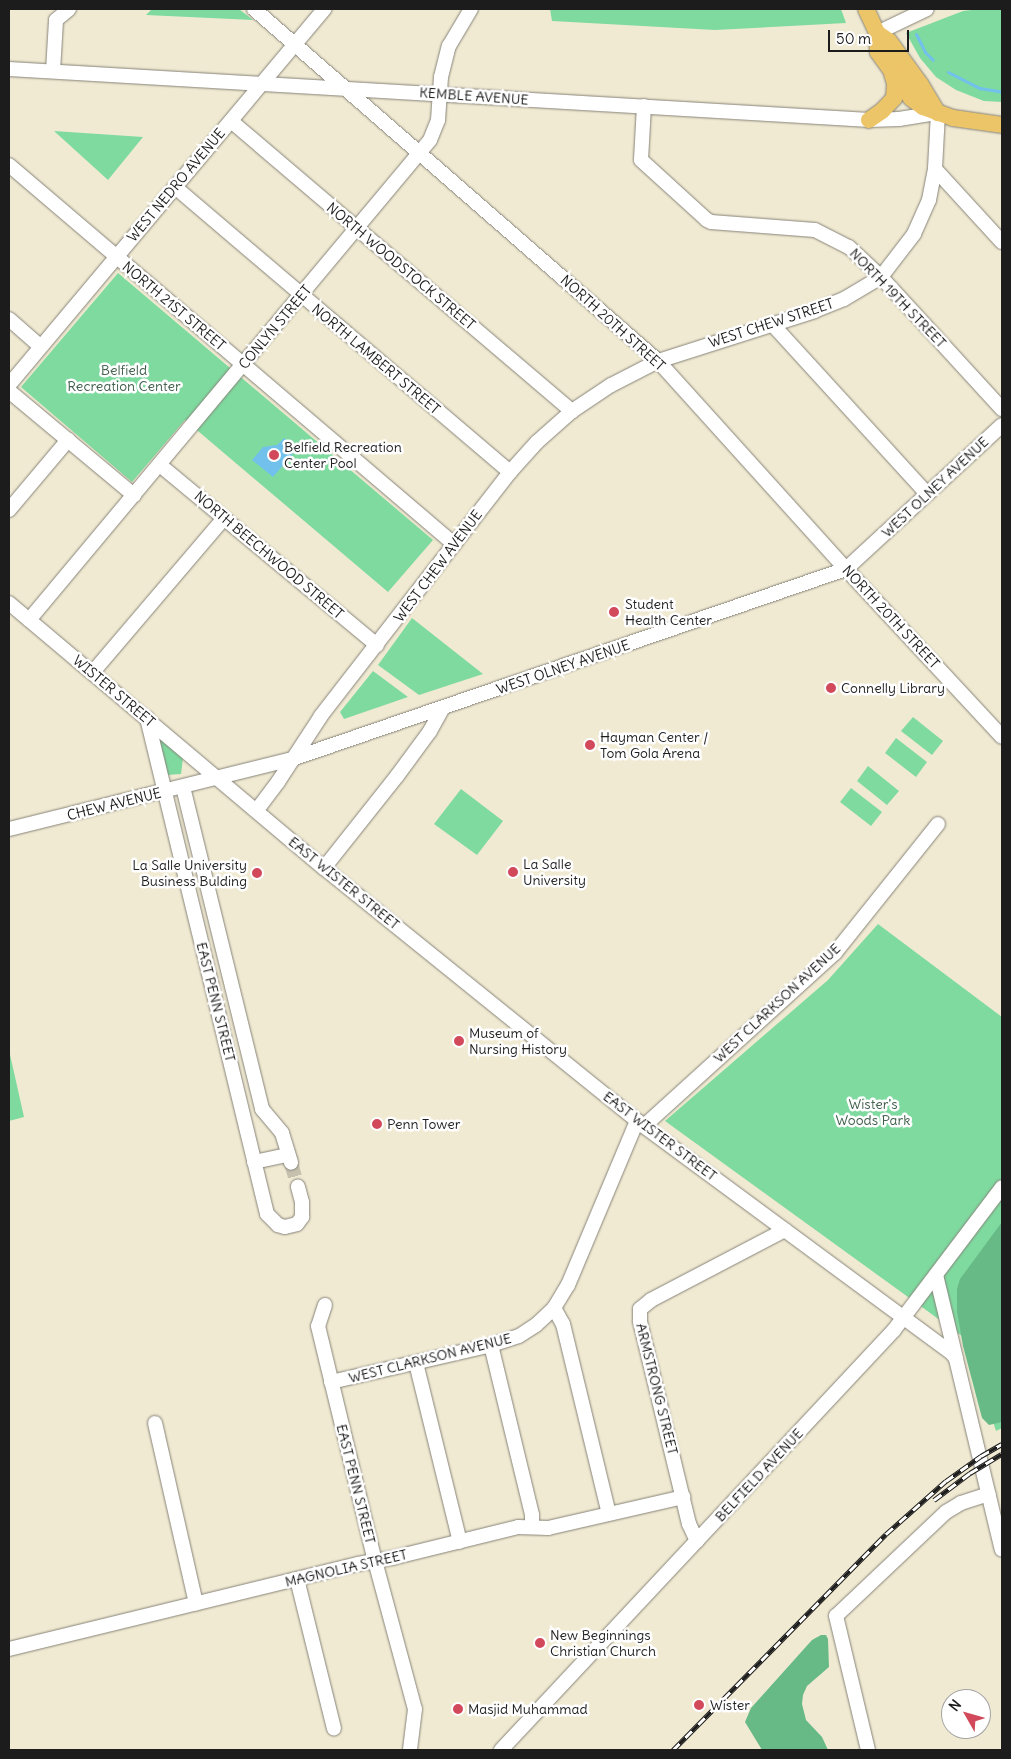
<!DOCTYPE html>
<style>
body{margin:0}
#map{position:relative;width:1011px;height:1759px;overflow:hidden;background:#f1ead3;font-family:Delius,sans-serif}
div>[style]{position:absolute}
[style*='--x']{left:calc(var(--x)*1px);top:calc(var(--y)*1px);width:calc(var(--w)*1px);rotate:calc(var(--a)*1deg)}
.green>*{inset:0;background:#7fdaa0}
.forest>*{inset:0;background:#67ba86}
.water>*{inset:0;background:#71c1ec}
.stream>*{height:3px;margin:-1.5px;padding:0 1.5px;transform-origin:1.5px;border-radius:1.5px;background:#71c1ec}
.minor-tunnel>*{height:14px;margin-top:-7px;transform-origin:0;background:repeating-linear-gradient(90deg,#c6c1ae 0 14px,transparent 0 21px)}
.roads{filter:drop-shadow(0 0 1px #868378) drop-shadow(0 0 1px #868378)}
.minor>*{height:14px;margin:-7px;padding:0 7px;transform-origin:7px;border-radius:7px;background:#fff}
.major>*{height:16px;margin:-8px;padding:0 8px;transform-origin:8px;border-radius:8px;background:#edc569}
.rail>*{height:5px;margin-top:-2.5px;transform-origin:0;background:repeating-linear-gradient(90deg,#fff 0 9px,#1c1c1c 0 18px);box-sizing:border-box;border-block:1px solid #1c1c1c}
.dots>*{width:14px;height:14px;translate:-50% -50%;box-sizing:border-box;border:2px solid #fff;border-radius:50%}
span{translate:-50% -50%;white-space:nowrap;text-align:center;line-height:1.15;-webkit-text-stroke:5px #fff;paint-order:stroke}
.street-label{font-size:14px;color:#1c1c1c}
.park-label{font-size:14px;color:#3f5e4a}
.poi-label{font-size:14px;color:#1c1c1c}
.left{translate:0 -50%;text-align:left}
.right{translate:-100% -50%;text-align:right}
.frame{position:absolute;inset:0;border:10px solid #1c1c1c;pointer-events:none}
.north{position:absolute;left:941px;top:1689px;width:50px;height:50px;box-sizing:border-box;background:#fff;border:1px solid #a4a4a4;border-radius:50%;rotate:308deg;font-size:14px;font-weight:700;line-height:20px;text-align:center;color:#1c1c1c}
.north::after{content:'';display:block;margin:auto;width:18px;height:22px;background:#d1495b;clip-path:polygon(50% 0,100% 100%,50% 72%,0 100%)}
.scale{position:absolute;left:828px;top:30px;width:81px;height:22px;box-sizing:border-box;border:2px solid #1c1c1c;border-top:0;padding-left:6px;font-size:15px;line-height:18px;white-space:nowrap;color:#1c1c1c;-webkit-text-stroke:4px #fff;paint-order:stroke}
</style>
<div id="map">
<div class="green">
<div style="clip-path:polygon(152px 9px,239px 9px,253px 20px,146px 15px)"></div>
<div style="clip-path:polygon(550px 9px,841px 9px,846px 23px,715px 30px,552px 21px)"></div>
<div style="clip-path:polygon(980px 9px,1002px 9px,1002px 102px,984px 101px,956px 90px,936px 77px,920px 58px,906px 33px,963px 11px)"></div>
<div style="clip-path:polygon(54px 131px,143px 137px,108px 180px)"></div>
<div style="clip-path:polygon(118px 273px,433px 540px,388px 592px,185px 420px,132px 482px,21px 387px)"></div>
<div style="clip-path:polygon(412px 618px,483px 674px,419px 695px,378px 665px)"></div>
<div style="clip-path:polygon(373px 671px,408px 697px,344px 719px,340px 712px)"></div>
<div style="clip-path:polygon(913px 717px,943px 741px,932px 755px,901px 731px)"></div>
<div style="clip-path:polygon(157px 734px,183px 758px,181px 774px,167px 775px)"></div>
<div style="clip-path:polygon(896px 738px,927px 762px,916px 777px,885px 753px)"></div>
<div style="clip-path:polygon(868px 766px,899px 791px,887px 805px,857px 781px)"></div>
<div style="clip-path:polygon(851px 788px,882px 812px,871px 826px,840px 802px)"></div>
<div style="clip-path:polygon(461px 789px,503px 821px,477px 855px,434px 824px)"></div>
<div style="clip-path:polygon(878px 924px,1002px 1017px,1002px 1428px,996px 1431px,966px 1339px,665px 1121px,828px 980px)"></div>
<div style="clip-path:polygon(9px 1050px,24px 1117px,9px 1121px)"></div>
</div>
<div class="forest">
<div style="clip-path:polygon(1002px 1222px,1002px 1422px,989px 1425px,982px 1418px,963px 1346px,957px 1312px,957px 1289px,960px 1279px)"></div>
<div style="clip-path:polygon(821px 1635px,826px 1635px,828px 1639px,829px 1667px,807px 1686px,803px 1695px,802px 1704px,806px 1720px,822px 1737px,828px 1750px,762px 1750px,745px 1722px,751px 1708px,812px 1640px)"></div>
</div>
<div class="water">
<div style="clip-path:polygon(284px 438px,297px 449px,273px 477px,252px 460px,263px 447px,277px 445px)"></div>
</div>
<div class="stream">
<div style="--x:916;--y:34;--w:20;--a:63"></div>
<div style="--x:925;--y:52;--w:11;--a:45"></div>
<div style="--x:948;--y:72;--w:36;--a:27"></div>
<div style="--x:980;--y:88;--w:22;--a:10"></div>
</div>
<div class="minor-tunnel">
<div style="--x:291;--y:1163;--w:25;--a:74"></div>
</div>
<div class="roads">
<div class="minor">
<div style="--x:254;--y:9;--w:536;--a:41.07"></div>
<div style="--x:658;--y:361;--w:280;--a:47.9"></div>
<div style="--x:846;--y:569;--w:229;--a:47.1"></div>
<div style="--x:877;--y:33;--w:55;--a:-25.6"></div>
<div style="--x:9;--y:69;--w:862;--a:3.39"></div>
<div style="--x:869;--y:120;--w:30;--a:-2"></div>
<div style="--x:899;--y:119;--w:39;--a:-9"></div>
<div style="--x:938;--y:113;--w:56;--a:93.1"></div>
<div style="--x:935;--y:169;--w:32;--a:101"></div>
<div style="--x:929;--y:200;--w:37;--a:114"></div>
<div style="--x:914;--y:234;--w:54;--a:127.5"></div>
<div style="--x:881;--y:277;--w:43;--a:149.3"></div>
<div style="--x:844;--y:299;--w:31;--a:158"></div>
<div style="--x:815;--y:311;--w:165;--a:162.3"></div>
<div style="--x:658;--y:361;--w:53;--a:152.9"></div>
<div style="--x:611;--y:385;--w:47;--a:146.3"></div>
<div style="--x:572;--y:411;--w:47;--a:138.5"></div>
<div style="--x:537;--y:442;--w:40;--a:132"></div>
<div style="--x:510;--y:472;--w:309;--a:127.8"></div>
<div style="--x:321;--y:716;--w:79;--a:123.1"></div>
<div style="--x:278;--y:782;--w:36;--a:127"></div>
<div style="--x:53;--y:71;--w:51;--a:-86.6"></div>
<div style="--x:56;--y:20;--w:17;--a:-40"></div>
<div style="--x:644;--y:106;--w:54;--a:93.2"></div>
<div style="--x:641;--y:160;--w:89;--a:42.3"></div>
<div style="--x:707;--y:220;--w:4;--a:27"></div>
<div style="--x:711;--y:222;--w:104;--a:4.4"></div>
<div style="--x:815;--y:230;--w:38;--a:27"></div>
<div style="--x:849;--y:247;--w:44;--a:43.2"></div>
<div style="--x:881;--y:277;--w:179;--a:47.5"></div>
<div style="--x:231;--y:121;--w:448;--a:40.4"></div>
<div style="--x:9;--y:165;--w:585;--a:40.42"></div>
<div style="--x:935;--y:169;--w:99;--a:47.5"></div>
<div style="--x:175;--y:187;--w:440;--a:40.4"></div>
<div style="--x:9;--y:319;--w:41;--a:41.1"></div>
<div style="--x:772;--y:324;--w:230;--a:47.6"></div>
<div style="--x:9;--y:385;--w:491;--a:-50"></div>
<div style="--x:9;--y:391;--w:163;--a:39.8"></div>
<div style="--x:160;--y:465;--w:282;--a:39.7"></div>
<div style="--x:9;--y:510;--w:92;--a:-49.9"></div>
<div style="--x:9;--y:603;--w:412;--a:40.1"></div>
<div style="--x:324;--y:868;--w:402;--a:38.9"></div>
<div style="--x:637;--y:1121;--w:391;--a:36.4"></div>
<div style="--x:952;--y:1353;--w:7;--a:56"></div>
<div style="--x:956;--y:1359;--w:196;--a:76.5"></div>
<div style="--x:29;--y:620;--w:625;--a:-50.12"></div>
<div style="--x:430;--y:140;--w:22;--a:-68"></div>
<div style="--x:438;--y:120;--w:43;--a:-86"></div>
<div style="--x:441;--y:77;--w:32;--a:-76"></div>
<div style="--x:449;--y:46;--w:43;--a:-59.3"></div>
<div style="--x:93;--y:672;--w:202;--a:-49.6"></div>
<div style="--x:147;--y:718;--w:510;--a:76.4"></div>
<div style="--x:267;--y:1214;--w:16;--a:45"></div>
<div style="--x:278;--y:1225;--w:7;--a:16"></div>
<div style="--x:285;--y:1227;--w:12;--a:-14"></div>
<div style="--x:297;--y:1224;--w:9;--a:-54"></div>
<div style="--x:302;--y:1217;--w:15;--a:-90"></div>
<div style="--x:302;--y:1202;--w:16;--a:-105"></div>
<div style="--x:183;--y:787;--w:332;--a:76.2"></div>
<div style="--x:262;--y:1109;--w:31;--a:50"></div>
<div style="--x:282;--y:1133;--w:31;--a:73"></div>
<div style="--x:9;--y:829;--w:292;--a:-13.9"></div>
<div style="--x:292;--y:759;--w:586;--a:-18.93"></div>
<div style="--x:846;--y:569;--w:212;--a:-42.7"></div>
<div style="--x:324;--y:868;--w:117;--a:-51.6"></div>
<div style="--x:397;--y:776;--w:56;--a:-53.7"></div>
<div style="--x:430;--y:731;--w:25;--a:-61"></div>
<div style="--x:644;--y:1126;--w:258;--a:-42.2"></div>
<div style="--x:835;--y:953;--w:165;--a:-51.4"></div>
<div style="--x:254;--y:1162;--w:35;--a:-12"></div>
<div style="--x:936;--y:1275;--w:85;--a:76.5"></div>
<div style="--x:325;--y:1305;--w:22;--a:108"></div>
<div style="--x:318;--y:1326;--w:242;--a:76.4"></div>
<div style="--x:375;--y:1561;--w:153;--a:74.9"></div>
<div style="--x:415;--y:1709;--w:41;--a:97"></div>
<div style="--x:554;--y:1308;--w:18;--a:61"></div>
<div style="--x:563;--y:1324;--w:195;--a:76.4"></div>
<div style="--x:491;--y:1345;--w:175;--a:76.4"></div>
<div style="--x:532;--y:1515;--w:12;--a:90"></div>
<div style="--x:416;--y:1363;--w:184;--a:76.2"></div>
<div style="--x:331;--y:1382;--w:164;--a:-13"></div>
<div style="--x:491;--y:1345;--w:29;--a:-18"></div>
<div style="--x:519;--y:1336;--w:20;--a:-33"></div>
<div style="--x:536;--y:1325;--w:25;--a:-43"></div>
<div style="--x:554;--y:1308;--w:27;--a:-59"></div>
<div style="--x:568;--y:1285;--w:178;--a:-67.2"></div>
<div style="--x:155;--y:1423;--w:185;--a:77.2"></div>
<div style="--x:697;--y:1541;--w:19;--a:-115"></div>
<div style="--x:689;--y:1524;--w:209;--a:-103.6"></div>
<div style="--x:640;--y:1321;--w:12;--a:-90"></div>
<div style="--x:640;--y:1309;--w:14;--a:-39"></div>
<div style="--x:651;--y:1300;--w:151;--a:-27.6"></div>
<div style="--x:297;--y:1579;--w:154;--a:76.1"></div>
<div style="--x:9;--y:1649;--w:359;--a:-13.7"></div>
<div style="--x:358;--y:1564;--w:35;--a:-10"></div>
<div style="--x:392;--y:1558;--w:130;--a:-13.8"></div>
<div style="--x:518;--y:1527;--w:30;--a:2"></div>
<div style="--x:548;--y:1528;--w:139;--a:-12.9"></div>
<div style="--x:501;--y:1750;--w:575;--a:-46.9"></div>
<div style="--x:894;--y:1330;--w:179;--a:-52.9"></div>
<div style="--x:868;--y:1750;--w:138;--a:-103.4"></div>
<div style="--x:836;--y:1616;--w:151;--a:-43.4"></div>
<div style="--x:946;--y:1512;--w:17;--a:-31"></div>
<div style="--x:961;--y:1503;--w:29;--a:-18"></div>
</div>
<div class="major">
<div style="--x:866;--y:9;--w:26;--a:65"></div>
<div style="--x:877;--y:33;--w:19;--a:87"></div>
<div style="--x:878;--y:52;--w:57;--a:54.3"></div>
<div style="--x:911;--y:98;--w:15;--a:37"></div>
<div style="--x:923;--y:107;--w:32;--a:20"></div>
<div style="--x:953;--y:118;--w:49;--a:8.1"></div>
<div style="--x:877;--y:33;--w:14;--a:34"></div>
<div style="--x:889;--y:41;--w:54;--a:54"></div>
<div style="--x:921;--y:85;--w:33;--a:59"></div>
<div style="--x:869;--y:120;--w:16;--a:-35"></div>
<div style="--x:882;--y:111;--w:18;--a:-47"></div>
<div style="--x:894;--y:98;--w:15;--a:-86"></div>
<div style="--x:895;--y:83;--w:9;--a:-108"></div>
</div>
</div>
<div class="rail">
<div style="--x:934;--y:1500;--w:45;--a:-36.9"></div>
<div style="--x:970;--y:1473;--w:37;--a:-31"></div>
<div style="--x:673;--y:1750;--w:303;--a:-45.4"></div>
<div style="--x:886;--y:1534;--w:80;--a:-41.5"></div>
<div style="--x:946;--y:1481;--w:43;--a:-35.5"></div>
<div style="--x:981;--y:1456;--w:24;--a:-30"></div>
</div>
<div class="dots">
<div style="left:274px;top:455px;background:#d1495b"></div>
<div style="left:614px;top:612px;background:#d1495b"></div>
<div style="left:831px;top:688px;background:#d1495b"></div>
<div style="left:590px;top:745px;background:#d1495b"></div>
<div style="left:513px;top:872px;background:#d1495b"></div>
<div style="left:257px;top:873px;background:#d1495b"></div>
<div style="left:459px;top:1041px;background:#d1495b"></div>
<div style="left:377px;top:1124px;background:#d1495b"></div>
<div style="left:540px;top:1643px;background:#d1495b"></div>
<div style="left:699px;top:1705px;background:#d1495b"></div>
<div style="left:458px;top:1709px;background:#d1495b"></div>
</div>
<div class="street-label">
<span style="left:474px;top:96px;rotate:4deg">KEMBLE AVENUE</span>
<span style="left:176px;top:185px;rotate:-50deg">WEST NEDRO AVENUE</span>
<span style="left:401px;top:266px;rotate:40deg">NORTH WOODSTOCK STREET</span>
<span style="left:898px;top:298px;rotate:46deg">NORTH 19TH STREET</span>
<span style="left:174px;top:306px;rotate:40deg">NORTH 21ST STREET</span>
<span style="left:613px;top:323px;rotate:42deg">NORTH 20TH STREET</span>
<span style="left:771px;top:323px;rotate:-18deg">WEST CHEW STREET</span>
<span style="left:275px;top:327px;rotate:-50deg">CONLYN STREET</span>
<span style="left:376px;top:359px;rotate:40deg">NORTH LAMBERT STREET</span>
<span style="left:935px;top:487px;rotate:-43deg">WEST OLNEY AVENUE</span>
<span style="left:269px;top:555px;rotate:40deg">NORTH BEECHWOOD STREET</span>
<span style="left:438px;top:566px;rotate:-53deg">WEST CHEW AVENUE</span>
<span style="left:891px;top:617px;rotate:47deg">NORTH 20TH STREET</span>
<span style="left:563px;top:667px;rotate:-19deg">WEST OLNEY AVENUE</span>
<span style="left:114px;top:691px;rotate:40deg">WISTER STREET</span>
<span style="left:114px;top:804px;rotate:-14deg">CHEW AVENUE</span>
<span style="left:344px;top:883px;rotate:39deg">EAST WISTER STREET</span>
<span style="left:216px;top:1002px;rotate:76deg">EAST PENN STREET</span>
<span style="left:777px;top:1003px;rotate:-43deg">WEST CLARKSON AVENUE</span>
<span style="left:660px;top:1136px;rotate:37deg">EAST WISTER STREET</span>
<span style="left:430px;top:1358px;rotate:-14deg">WEST CLARKSON AVENUE</span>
<span style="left:657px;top:1389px;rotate:76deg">ARMSTRONG STREET</span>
<span style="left:759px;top:1475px;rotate:-47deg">BELFIELD AVENUE</span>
<span style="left:356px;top:1484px;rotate:76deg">EAST PENN STREET</span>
<span style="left:346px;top:1568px;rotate:-13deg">MAGNOLIA STREET</span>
</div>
<div class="park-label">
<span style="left:124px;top:378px">Belfield<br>Recreation Center</span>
<span style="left:873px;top:1112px">Wister's<br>Woods Park</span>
</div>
<div class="poi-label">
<span class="left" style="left:284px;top:455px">Belfield Recreation<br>Center Pool</span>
<span class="left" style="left:625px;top:612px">Student<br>Health Center</span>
<span class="left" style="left:841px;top:688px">Connelly Library</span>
<span class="left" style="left:600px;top:745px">Hayman Center /<br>Tom Gola Arena</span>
<span class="left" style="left:523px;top:872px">La Salle<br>University</span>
<span class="right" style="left:247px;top:873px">La Salle University<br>Business Bulding</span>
<span class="left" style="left:469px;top:1041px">Museum of<br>Nursing History</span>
<span class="left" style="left:387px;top:1124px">Penn Tower</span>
<span class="left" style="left:550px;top:1643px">New Beginnings<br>Christian Church</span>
<span class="left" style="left:710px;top:1705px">Wister</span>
<span class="left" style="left:468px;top:1709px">Masjid Muhammad</span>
</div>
<div class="frame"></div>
<div class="north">N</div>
<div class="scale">50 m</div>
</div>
